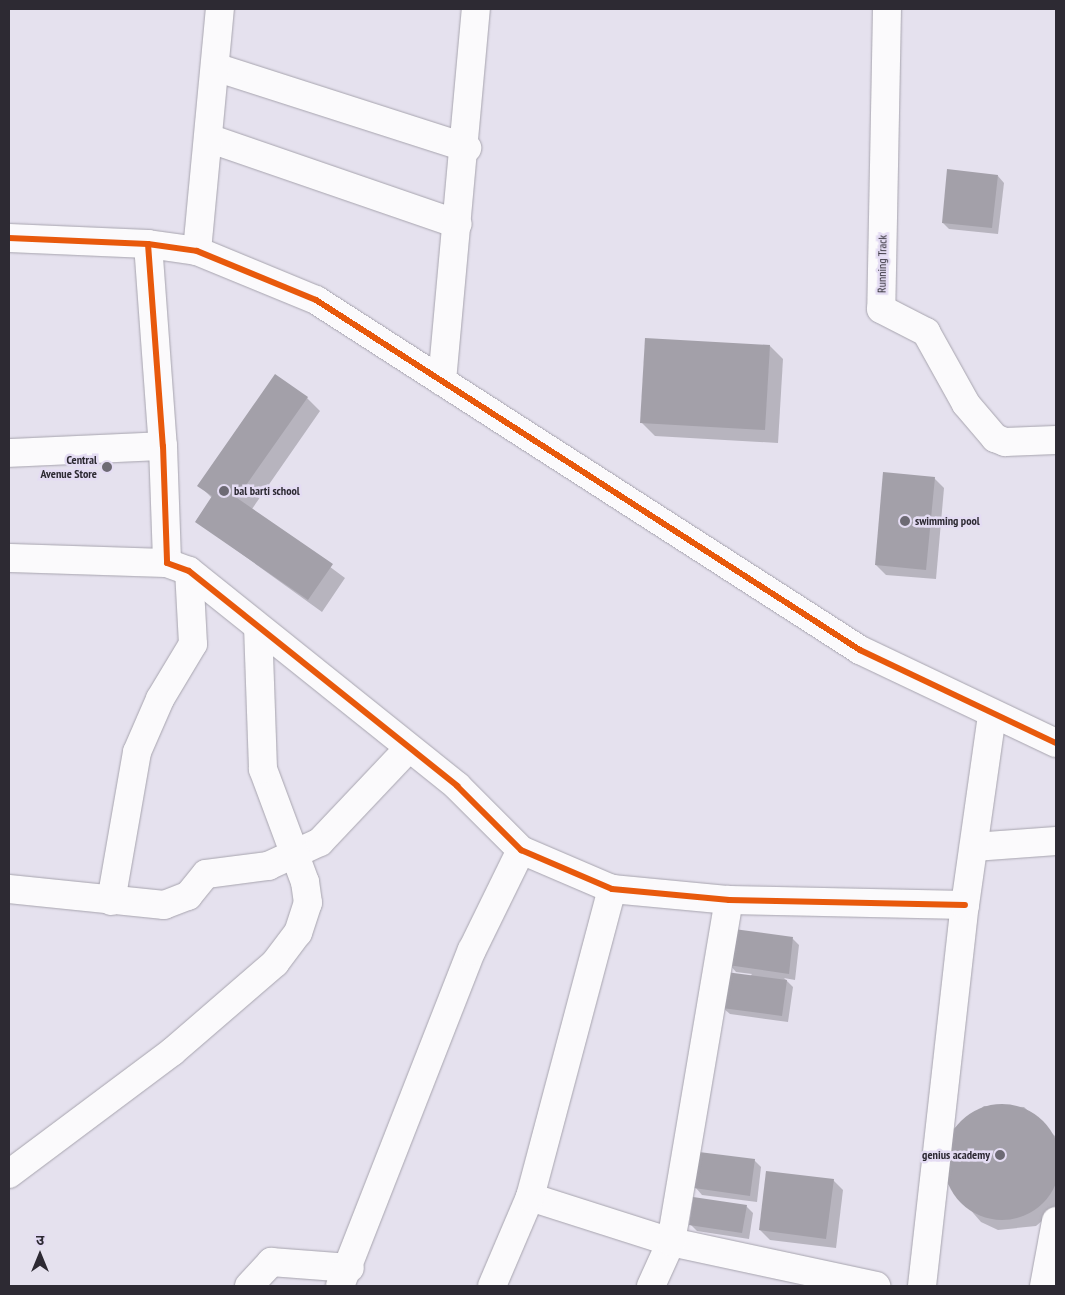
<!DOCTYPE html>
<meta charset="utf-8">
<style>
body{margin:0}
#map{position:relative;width:1065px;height:1295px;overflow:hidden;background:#e5e1ee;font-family:"PT Sans Narrow","Noto Sans Devanagari",sans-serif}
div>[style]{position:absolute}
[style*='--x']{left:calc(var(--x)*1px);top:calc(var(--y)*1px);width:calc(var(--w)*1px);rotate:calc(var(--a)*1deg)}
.shadow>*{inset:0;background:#0003}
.building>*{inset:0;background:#a3a0a9}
.round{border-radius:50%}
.roads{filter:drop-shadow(0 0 1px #a7a4ae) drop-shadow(0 0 1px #a7a4ae)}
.minor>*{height:28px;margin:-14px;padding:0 14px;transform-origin:14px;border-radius:14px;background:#fbfafc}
.cycleway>*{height:6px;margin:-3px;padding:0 3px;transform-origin:3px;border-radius:3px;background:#e8590c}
.dots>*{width:14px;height:14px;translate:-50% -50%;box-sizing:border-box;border:2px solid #e4dcf3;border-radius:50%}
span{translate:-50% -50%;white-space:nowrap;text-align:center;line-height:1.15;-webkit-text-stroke:5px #e4dcf3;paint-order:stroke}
.street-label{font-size:12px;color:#2d2a33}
.poi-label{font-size:12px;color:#2d2a33;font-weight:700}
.right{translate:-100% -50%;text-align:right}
.left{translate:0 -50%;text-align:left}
.frame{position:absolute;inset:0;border:10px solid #2d2a33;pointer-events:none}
.north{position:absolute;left:15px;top:1230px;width:50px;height:50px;-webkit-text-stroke:4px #e4dcf3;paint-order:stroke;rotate:0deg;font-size:14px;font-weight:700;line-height:20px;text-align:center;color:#2d2a33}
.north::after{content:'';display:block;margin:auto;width:18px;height:22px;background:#2d2a33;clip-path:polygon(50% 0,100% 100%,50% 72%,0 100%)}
</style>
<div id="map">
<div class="shadow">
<div style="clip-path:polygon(998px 176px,1004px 183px,998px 234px,949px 229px,943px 223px)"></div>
<div style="clip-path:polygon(770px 346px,783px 359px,778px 443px,655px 436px,641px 422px)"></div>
<div style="clip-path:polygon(307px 398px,320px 411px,252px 509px,345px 578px,322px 612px,196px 521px,212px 498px,199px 485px)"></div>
<div style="clip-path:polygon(934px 478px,944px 488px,936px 579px,886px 575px,876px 565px)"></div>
<div style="clip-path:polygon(793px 939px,799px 945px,795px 980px,784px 978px,793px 987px,788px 1022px,730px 1014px,723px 1008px,752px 974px,736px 972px,730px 965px)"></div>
<div style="clip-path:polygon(984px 1106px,1024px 1107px,1056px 1137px,1056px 1209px,1036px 1226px,998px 1230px,981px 1222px,947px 1183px,953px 1129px)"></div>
<div style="clip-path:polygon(754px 1160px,761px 1167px,757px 1202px,702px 1195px,696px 1188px)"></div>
<div style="clip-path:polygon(833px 1180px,843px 1190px,836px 1248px,770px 1240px,760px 1230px)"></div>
<div style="clip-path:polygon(746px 1206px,753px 1213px,749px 1239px,697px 1231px,690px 1224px)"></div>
</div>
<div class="building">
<div style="clip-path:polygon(947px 169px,998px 175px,992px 228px,942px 223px)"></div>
<div style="clip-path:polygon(645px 338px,770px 345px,765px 430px,640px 423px)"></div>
<div style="clip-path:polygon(275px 374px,308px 397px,237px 498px,333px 564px,308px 600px,195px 522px,212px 496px,197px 486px)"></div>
<div style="clip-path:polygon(883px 472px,935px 477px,926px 570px,875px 565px)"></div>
<div style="clip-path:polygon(734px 929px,793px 937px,789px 974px,728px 965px)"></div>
<div style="clip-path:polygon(726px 972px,787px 980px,782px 1016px,722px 1008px)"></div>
<div class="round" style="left:944px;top:1104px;width:116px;height:116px"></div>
<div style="clip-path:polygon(699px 1152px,755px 1159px,750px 1196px,694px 1188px)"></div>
<div style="clip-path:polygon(766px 1171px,834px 1179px,826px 1239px,759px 1230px)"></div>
<div style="clip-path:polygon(693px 1197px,747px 1205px,742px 1233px,689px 1225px)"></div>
</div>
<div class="roads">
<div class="minor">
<div style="--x:887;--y:9;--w:300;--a:91.1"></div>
<div style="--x:881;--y:309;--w:51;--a:27.1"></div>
<div style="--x:926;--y:332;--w:82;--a:60.9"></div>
<div style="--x:966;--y:404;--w:45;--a:49.5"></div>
<div style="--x:995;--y:438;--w:11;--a:22"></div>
<div style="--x:1005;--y:442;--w:51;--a:-2.2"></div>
<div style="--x:215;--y:67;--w:265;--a:17.8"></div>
<div style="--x:208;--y:138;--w:264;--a:19"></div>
<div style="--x:9;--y:238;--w:139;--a:2.5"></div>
<div style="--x:148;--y:244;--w:49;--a:8.1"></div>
<div style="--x:197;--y:251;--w:129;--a:22.4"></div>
<div style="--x:316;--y:300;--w:647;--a:32.76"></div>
<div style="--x:860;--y:650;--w:217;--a:25.4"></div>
<div style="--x:148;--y:244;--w:203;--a:85.8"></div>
<div style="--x:163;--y:446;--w:117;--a:88"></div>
<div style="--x:167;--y:563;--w:23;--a:20"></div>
<div style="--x:189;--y:571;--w:344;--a:38.7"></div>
<div style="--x:457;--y:786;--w:91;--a:45"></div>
<div style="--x:521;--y:850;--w:99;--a:23.2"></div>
<div style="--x:612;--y:889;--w:118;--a:5.4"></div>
<div style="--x:729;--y:900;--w:236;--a:1.2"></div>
<div style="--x:197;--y:251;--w:243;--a:-84.6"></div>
<div style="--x:442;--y:381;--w:374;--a:-84.8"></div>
<div style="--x:9;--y:453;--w:154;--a:-2.6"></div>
<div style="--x:9;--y:558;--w:158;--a:1.8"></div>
<div style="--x:974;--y:847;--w:82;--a:-4.2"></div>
<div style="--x:9;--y:889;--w:156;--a:5.9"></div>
<div style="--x:164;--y:905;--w:26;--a:-21"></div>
<div style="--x:188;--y:896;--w:28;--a:-51"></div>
<div style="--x:206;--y:874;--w:63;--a:-7.4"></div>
<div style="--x:268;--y:866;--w:57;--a:-24.8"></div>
<div style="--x:320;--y:842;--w:129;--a:-46.6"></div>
<div style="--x:111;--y:901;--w:151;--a:-80.1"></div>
<div style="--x:137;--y:752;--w:58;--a:-66.5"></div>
<div style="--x:160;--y:699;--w:64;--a:-59"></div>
<div style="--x:193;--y:644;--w:73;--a:-93.1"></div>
<div style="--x:9;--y:1174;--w:204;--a:-36.8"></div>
<div style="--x:172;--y:1052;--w:136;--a:-40.8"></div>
<div style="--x:275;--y:963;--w:38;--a:-53"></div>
<div style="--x:298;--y:933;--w:32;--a:-72"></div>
<div style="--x:308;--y:903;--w:21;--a:-98"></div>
<div style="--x:305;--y:882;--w:121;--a:-110.4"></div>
<div style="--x:263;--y:769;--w:141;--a:-92"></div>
<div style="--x:530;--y:1197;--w:148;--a:17.7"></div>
<div style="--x:671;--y:1242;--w:210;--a:12.1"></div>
<div style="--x:249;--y:1286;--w:33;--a:-47"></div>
<div style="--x:271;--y:1262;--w:79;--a:4.3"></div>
<div style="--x:340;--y:1286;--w:361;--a:-68.6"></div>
<div style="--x:472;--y:950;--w:111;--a:-63.9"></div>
<div style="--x:492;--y:1286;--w:97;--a:-66.9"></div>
<div style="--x:530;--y:1197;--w:319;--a:-75.1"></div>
<div style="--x:651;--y:1286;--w:48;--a:-65.6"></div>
<div style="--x:671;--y:1242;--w:347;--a:-80.4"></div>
<div style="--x:922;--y:1286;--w:383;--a:-83.6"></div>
<div style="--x:965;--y:905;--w:191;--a:-81.9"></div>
<div style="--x:1044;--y:1286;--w:66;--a:-79.5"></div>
</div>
</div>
<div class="cycleway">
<div style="--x:9;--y:238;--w:139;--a:2.5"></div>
<div style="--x:148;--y:244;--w:49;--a:8.1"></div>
<div style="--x:197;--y:251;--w:129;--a:22.4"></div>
<div style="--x:316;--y:300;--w:647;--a:32.76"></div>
<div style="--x:860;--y:650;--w:217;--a:25.4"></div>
<div style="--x:148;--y:244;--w:203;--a:85.8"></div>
<div style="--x:163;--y:446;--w:117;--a:88"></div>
<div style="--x:167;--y:563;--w:23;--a:20"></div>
<div style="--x:189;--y:571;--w:344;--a:38.7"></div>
<div style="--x:457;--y:786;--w:91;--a:45"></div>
<div style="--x:521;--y:850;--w:99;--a:23.2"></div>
<div style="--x:612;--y:889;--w:118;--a:5.4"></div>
<div style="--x:729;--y:900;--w:236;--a:1.2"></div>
</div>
<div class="dots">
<div style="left:107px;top:467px;background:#6d6a74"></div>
<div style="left:224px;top:491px;background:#6d6a74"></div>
<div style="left:905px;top:521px;background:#6d6a74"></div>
<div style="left:1000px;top:1155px;background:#6d6a74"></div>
</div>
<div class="street-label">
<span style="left:882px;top:264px;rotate:-89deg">Running Track</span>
</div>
<div class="poi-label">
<span class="right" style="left:97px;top:467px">Central<br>Avenue Store</span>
<span class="left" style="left:234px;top:491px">bal barti school</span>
<span class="left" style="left:915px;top:521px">swimming pool</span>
<span class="right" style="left:990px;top:1155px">genius academy</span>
</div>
<div class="frame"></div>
<div class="north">उ</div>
</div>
